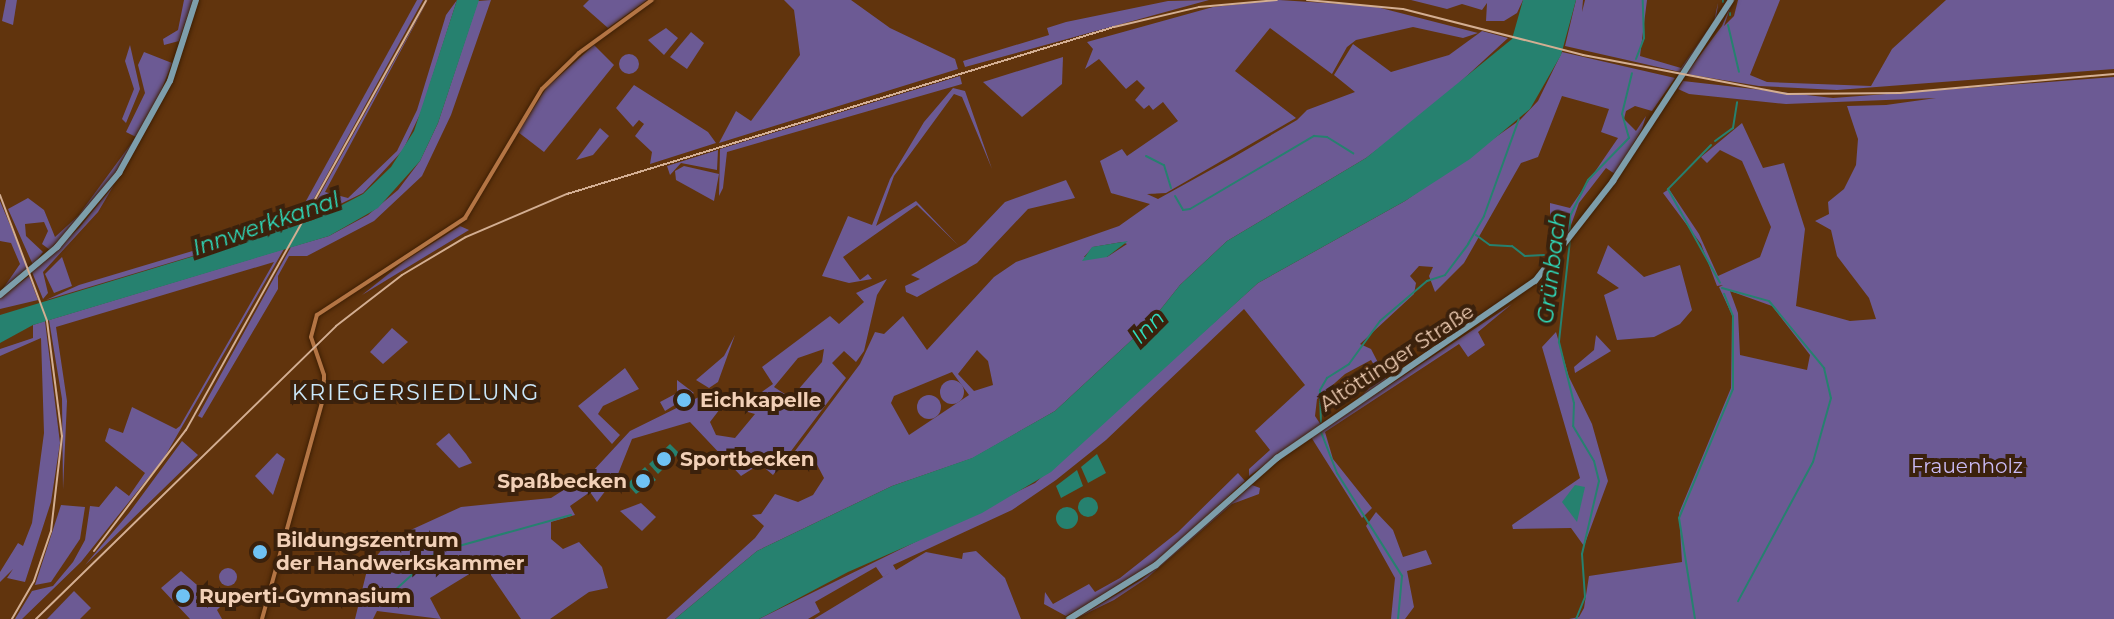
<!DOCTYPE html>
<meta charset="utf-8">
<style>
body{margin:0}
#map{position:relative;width:2114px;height:619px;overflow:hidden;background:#61340d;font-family:Montserrat,sans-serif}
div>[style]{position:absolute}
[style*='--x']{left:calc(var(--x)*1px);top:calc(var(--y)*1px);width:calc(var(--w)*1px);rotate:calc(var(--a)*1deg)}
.green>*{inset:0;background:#6c5a94}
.round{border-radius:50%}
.water>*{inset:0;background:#26816f}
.stream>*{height:2px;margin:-1px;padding:0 1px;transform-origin:1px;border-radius:1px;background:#26816f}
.roads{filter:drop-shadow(0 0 2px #3e1f04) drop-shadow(0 0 2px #3e1f04)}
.minor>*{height:4px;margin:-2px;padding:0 2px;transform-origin:2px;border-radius:2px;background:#b47544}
.major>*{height:6px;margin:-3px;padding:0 3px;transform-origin:3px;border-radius:3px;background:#7d9eab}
.rail>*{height:2px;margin:-1px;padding:0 1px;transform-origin:1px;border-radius:1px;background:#d3ae92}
.dots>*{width:22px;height:22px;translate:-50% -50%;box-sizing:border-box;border:4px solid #3b210c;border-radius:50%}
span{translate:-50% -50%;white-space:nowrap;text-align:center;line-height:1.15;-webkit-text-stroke:8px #3b210c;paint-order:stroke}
.street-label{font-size:20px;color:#f2d0b7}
.poi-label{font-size:20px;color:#f2d0b7;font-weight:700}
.left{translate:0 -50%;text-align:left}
.right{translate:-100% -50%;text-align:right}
.park-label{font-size:20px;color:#cabaf5}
.water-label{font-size:22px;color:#2fdcbd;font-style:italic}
.neighbourhood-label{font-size:22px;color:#cae7fa;letter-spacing:2px}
</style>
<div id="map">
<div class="green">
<div style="clip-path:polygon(6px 0,17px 0,13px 25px,2px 21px)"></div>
<div style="clip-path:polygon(184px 0,193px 0,179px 41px,164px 45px,163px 39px,178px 30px)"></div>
<div style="clip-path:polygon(417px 0,423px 0,301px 222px,296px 219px)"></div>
<div style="clip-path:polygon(428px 0,325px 192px,348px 198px,397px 151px,417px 110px,446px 15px,457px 0,421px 112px,403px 150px,363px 193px,305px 221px)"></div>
<div style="clip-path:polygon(491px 0,451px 115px,422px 176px,374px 221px,307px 256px,289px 256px,278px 276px,278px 289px,202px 418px,198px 416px,291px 247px,329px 236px,368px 215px,398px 190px,420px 161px,438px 123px,478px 1px)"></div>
<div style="clip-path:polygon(589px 0,647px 0,608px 28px,583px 6px)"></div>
<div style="clip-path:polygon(784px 0,851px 0,890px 28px,955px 59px,958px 69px,719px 143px,736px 111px,751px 121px,800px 55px,794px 10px)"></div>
<div style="clip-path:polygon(1209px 0,965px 67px,963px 61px,1049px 35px,1047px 28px,1066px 22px,1168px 1px)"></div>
<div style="clip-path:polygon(evenodd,1279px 0,1373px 6px,1478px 33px,1463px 38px,1413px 27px,1356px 40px,1347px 47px,1332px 74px,1270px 28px,1235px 71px,1296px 118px,1166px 193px,1147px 194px,1158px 199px,1234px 157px,1297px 120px,1307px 110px,1355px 92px,1334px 75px,1353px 44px,1391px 72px,1449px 55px,1482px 31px,1508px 38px,1433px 107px,1366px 158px,1227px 241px,1180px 285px,1149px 324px,1055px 411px,973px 458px,892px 486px,757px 551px,675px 619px,666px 619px,755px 538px,764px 526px,752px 515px,761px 514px,775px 494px,798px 502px,813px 495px,824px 478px,814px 459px,795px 451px,860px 364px,875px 332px,884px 334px,903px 316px,927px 350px,994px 277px,1016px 262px,1119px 226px,1150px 204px,1111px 193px,1100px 161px,1122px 149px,1127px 156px,1178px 121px,1163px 102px,1153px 110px,1149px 105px,1144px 109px,1135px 100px,1145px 88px,1137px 80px,1126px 89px,1099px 59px,1085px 69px,1093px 49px,1087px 42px,1213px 7px,1279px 0,1122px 242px,1127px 244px,1107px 257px,1084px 257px,1093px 247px,1122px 242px,1279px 0,977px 350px,988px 361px,993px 385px,974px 391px,958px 374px,977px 350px,1279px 0,952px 372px,969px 395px,909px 435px,891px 403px,894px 396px,952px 372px)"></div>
<div style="clip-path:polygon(1411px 0,1523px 0,1517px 13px,1504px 21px,1486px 21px,1487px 3px,1482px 10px,1462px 4px,1447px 9px)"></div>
<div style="clip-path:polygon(1576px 0,1583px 0,1582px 12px,1585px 0,1647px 0,1640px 56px,1681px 68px,1714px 21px,1718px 3px,1716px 20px,1680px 72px,1565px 46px)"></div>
<div style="clip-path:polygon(1733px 0,1724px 26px,1734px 16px,1738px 0,1780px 0,1750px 75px,1767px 82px,1871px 86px,1892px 49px,1946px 0,2114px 0,2114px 69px,1837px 90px,1759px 86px,1686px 74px,1722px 26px)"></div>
<div style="clip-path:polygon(666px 28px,678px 38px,664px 55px,648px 40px)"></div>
<div style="clip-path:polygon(691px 32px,704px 43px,687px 69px,670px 57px)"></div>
<div style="clip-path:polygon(130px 45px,140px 89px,126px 123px,122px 119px,134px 89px,125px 61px)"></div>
<div style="clip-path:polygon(594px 45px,614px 65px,544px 152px,518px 132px,547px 87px)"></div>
<div style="clip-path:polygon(144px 52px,172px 63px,154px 109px,110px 182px,50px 250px,42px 244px,48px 231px,44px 222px,25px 224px,26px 236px,43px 252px,33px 265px,8px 209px,28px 198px,44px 210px,55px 237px,78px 216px,136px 137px,126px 132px,145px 93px,138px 65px)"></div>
<div style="clip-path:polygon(1562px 52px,1675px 78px,1652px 111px,1635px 106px,1626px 111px,1624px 119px,1636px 131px,1646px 116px,1642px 129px,1615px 174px,1606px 168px,1579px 203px,1565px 242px,1550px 231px,1550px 203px,1570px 208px,1618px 138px,1601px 132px,1609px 109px,1562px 96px,1538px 157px,1521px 163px,1464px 263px,1435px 292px,1429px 276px,1433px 267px,1419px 266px,1410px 276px,1416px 283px,1414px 294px,1360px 344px,1371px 349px,1387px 380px,1356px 401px,1381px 377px,1371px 360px,1345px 374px,1317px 399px,1315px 416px,1321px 425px,1249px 476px,1249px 469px,1270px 450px,1255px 431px,1305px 385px,1244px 309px,1106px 440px,1056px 480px,1012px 510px,893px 565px,896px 570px,926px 552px,962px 559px,963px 553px,976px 551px,1005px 578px,1021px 619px,814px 619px,893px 571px,883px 577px,876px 567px,815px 602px,820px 612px,808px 619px,759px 619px,1035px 483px,1258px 283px,1405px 201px,1520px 120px,1538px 101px)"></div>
<div class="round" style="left:619px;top:54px;width:20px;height:20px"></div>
<div style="clip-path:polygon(1063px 57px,1062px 84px,1022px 117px,983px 82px)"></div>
<div style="clip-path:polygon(960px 76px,962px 84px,727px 152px,723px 188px,719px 196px,720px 149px)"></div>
<div style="clip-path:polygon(evenodd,2114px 77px,2114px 619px,1569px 619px,1579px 617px,1584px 608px,1589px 576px,1682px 562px,1679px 513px,1731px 388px,1732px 315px,1719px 287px,1723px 285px,1717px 286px,1701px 244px,1663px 193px,1669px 189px,1699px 234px,1718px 276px,1760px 257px,1771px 227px,1742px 161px,1720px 150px,1707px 163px,1701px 157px,1742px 123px,1763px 168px,1784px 163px,1805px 229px,1796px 306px,1850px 321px,1876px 319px,1869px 298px,1837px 256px,1831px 230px,1815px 221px,1829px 214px,1828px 202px,1844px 189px,1856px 165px,1858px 139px,1847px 106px,1886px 105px,1936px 98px,1786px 104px,1689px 94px,1678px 89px,1683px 81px,1833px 98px,2114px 77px,1730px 291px,1772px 306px,1810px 355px,1807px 370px,1740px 355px,1738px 313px,1730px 291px)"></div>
<div style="clip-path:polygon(634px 85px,708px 132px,716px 143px,650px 164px,652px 152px,635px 136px,644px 124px,639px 120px,633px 127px,616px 108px)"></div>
<div style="clip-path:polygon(953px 88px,965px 91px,992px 169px,962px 97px,954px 94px,894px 176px,876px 226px,916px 201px,958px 245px,917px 205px,843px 257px,860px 280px,868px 274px,872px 279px,849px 283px,822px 276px,848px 216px,872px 225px,890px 179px,924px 122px)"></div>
<div style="clip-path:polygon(600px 128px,609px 136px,593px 155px,576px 160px)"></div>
<div style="clip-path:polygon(718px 150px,717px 170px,681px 163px,670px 175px,667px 166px)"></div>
<div style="clip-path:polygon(684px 166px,719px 174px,714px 201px,676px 180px,675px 171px)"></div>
<div style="clip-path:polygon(1066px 180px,1075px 198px,1028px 209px,977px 263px,917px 297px,906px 292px,905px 286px,920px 279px,911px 275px,966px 243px,1005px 202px)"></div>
<div style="clip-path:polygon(114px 185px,98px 212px,43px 272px,48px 293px,43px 299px,32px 272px,79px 228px)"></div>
<div style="clip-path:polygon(0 201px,29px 270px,0 293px,20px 264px,11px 243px,0 241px)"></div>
<div style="clip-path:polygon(296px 220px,296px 225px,46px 300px,79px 285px)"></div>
<div style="clip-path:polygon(460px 226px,469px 230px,362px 295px,406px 260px)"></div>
<div style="clip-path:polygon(1608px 245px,1644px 277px,1680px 265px,1692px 310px,1680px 324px,1654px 337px,1617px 340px,1604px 295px,1619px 288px,1597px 273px)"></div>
<div style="clip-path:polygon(284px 249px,164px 458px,81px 562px,22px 619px,15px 619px,32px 591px,53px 586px,73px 562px,85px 540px,90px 506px,99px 507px,116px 486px,129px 496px,145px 473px,105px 441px,109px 428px,123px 433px,132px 407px,176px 429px,180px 426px,274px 262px,56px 327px,67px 401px,63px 490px,62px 399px,49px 320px)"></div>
<div style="clip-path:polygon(62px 257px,72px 286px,54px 293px,45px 274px)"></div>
<div style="clip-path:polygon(29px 276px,38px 300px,0 309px,0 298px)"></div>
<div style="clip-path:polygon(evenodd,887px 279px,877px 295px,864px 351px,856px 362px,844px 351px,832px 363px,846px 378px,773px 475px,760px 464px,741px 476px,690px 422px,632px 439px,618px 474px,597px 502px,590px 492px,570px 506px,575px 515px,551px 522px,551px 539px,563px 549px,579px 542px,602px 567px,608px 588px,589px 592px,550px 619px,521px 619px,484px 565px,430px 598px,441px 619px,377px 611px,373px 619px,355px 619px,368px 566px,391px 539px,461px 507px,551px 498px,592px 472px,630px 431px,705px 394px,708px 401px,745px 404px,773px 384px,762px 367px,830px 316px,839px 324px,864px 302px,856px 293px,887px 279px,824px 349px,822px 362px,791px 398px,774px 387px,798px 358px,824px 349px,887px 279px,723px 405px,755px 414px,735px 438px,716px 435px,710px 422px,723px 405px)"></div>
<div style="clip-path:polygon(1512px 304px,1478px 332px,1485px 345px,1468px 357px,1459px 344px,1325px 432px,1333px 459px,1372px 508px,1362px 518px,1311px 437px)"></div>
<div style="clip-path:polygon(45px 321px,60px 443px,51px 502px,25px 582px,7px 578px,13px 569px,0 582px,0 572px,18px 543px,23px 546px,32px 523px,44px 433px,41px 338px,0 356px,0 349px,33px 338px,33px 325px)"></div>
<div style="clip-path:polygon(392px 328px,408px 342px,383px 364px,370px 352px)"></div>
<div style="clip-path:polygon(1556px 332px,1569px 377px,1592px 424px,1608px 481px,1584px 546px,1571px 528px,1513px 529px,1512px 525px,1580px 478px,1542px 347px)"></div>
<div style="clip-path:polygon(735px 335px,718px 382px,709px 388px,696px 380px,724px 356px)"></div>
<div style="clip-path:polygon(1596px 335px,1611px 351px,1575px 373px,1574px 367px,1594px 350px)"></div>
<div style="clip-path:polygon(625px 368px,639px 389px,603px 406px,598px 414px,620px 435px,612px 444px,578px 406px)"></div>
<div style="clip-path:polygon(677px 380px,694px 393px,665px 411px,660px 402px,677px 393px)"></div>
<div class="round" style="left:940px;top:380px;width:24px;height:24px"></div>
<div class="round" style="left:917px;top:395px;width:24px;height:24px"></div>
<div style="clip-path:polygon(449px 433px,466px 454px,472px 463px,459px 468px,436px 444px)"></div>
<div style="clip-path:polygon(182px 441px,198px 455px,85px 565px,129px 513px)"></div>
<div style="clip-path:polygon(277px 453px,285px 459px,273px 495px,255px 476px)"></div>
<div style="clip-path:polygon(1238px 473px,1245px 481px,1207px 516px,1164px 556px,1105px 597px,1066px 616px,1044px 604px,1045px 592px,1053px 604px,1089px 584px,1095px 592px,1120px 578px,1178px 532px)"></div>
<div style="clip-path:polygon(1252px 485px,1260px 488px,1259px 494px,1232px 504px,1147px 578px,1114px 600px,1075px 619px,1141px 580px)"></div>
<div style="clip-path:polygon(641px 503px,656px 517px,642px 531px,620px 511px)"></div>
<div style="clip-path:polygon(61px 505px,85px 507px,80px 539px,51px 582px,35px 585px)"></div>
<div style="clip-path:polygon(1376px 512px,1393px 530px,1403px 557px,1426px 550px,1432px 564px,1407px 571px,1414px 607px,1405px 619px,1391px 619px,1395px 578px,1366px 526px)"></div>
<div class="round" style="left:219px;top:568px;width:18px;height:18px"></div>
<div style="clip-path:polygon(181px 571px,221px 606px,217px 610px,222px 619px,190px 619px,161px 588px)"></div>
<div style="clip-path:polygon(74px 591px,91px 608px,80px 619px,47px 619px)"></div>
</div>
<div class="water">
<div style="clip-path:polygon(457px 0,479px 0,438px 123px,420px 161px,378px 208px,329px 236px,33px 325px,0 343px,0 315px,313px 220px,363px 194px,391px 167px,414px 131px)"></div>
<div style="clip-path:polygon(1523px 0,1576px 0,1561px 55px,1530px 109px,1470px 159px,1405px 201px,1258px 283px,1051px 472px,982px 513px,848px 572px,759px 619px,675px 619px,757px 551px,892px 486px,972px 458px,1055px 411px,1149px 324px,1180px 285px,1227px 241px,1366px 158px,1512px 39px)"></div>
<div style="clip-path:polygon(1128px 241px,1107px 257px,1082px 261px,1092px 247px)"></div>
<div style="clip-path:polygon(670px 444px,679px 453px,658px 474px,649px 464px)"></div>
<div style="clip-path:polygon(1097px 454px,1106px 473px,1088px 483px,1081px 467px)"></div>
<div style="clip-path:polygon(645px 467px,656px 480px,636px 494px,627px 484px)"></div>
<div style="clip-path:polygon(1077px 470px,1083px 486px,1061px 498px,1056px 486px)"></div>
<div style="clip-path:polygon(1575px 485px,1585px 487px,1577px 522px,1562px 502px)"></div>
<div class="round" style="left:1078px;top:497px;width:20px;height:20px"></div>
<div class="round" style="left:1056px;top:507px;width:22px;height:22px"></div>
</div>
<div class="stream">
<div style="--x:1723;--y:0;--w:2;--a:90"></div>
<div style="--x:1730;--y:13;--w:2;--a:90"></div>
<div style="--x:1728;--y:25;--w:48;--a:76.8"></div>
<div style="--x:1636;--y:59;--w:22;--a:-69"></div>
<div style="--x:1644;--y:38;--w:38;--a:-92"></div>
<div style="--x:1715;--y:141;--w:22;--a:-36"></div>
<div style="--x:1733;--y:128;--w:26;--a:-81"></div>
<div style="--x:1711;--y:145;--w:62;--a:134.3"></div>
<div style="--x:1668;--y:189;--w:107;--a:61"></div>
<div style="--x:1146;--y:156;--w:20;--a:27"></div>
<div style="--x:1164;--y:165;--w:24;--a:73"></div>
<div style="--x:1175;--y:196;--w:16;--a:60"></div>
<div style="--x:1183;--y:210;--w:7;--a:-8"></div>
<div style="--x:1190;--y:209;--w:144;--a:-30.5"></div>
<div style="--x:1314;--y:136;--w:13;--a:4"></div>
<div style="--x:1327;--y:137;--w:31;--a:32"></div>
<div style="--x:1570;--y:234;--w:18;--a:-90"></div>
<div style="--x:1570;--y:216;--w:40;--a:-63.4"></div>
<div style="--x:1588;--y:180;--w:59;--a:-45.7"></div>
<div style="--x:1629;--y:138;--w:25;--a:-106"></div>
<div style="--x:1622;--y:114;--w:42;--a:-76.3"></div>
<div style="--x:1476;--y:235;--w:17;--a:36"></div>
<div style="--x:1490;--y:245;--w:22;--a:3"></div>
<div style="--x:1512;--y:246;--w:16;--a:38"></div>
<div style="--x:1525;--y:256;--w:19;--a:-3"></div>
<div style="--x:1570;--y:240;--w:103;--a:96.2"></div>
<div style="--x:1559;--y:342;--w:63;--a:76.2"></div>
<div style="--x:1574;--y:403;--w:23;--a:92"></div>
<div style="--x:1573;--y:426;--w:41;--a:59"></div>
<div style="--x:1594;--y:461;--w:21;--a:76"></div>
<div style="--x:1599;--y:481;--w:75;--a:103.1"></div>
<div style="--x:1582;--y:554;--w:43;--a:86"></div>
<div style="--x:1585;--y:597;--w:24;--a:112"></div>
<div style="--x:1722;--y:288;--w:49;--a:15.5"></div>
<div style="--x:1769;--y:301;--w:87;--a:50.6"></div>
<div style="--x:1824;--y:368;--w:31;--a:77"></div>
<div style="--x:1831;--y:398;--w:66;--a:105.7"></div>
<div style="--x:1813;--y:462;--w:158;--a:118.3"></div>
<div style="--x:1321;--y:422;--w:32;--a:-92"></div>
<div style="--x:1320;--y:390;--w:14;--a:-60"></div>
<div style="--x:1327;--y:378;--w:26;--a:-32"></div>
<div style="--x:1349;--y:364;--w:53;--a:-54.2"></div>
<div style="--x:1380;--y:321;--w:62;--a:-40.4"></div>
<div style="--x:1427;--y:281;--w:19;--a:-18"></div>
<div style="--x:1445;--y:275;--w:39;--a:-53"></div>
<div style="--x:1468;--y:244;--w:32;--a:-60"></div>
<div style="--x:1484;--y:216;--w:103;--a:-70.2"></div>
<div style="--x:1321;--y:432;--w:44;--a:68.7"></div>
<div style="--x:1337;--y:473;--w:122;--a:57.7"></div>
<div style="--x:1402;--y:576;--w:43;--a:95.3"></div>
<div style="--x:382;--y:602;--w:74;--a:-42.3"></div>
<div style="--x:437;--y:552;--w:139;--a:-15.4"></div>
<div style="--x:1695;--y:619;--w:102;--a:-99"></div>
<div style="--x:1679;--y:518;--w:140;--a:-67.3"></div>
<div style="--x:1733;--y:389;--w:73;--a:-90"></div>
<div style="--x:1733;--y:316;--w:24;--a:-112"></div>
</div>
<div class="roads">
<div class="minor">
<div style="--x:262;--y:619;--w:231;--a:-74.5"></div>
<div style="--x:324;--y:396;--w:21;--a:-90"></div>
<div style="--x:324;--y:375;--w:40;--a:-108.9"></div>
<div style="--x:311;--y:337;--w:23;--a:-75"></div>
<div style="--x:317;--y:315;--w:177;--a:-33.2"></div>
<div style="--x:465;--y:218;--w:150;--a:-59.2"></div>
<div style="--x:542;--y:89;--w:52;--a:-44.2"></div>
<div style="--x:579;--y:53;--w:90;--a:-36"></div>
</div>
<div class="major">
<div style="--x:0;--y:295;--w:75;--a:-40.1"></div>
<div style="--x:57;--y:247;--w:97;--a:-50"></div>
<div style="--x:119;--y:173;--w:105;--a:-61"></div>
<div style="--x:170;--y:81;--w:85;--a:-72.2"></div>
<div style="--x:1069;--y:619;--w:102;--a:-31.8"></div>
<div style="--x:1156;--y:565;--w:162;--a:-41.5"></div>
<div style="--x:1277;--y:458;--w:313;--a:-34.5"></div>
<div style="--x:1535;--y:281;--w:127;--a:-52"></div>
<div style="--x:1613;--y:181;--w:216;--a:-56.9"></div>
</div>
</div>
<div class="rail">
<div style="--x:1307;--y:0;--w:96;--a:5.4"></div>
<div style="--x:1403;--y:9;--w:186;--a:14.3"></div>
<div style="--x:1583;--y:55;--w:208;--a:10.8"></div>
<div style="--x:1787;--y:94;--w:113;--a:-0.5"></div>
<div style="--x:1900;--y:93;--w:215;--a:-5.1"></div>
<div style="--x:0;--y:195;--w:134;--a:69.5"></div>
<div style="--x:47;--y:321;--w:116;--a:82.6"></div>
<div style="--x:62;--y:436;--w:96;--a:96.6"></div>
<div style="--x:51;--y:531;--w:53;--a:108.8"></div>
<div style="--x:34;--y:581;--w:44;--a:120.1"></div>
<div style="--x:94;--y:551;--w:152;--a:-52.8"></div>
<div style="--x:186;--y:430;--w:492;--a:-60.8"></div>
<div style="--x:36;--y:619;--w:419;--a:-44.3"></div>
<div style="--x:336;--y:326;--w:83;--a:-37.7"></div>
<div style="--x:402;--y:275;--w:74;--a:-30.7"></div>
<div style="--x:466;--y:237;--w:110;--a:-23.1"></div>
<div style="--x:567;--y:194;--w:572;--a:-16.98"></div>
<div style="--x:1114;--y:27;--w:87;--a:-13.2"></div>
<div style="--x:1199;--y:7;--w:78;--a:-5.1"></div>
</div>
<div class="dots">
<div style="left:684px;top:400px;background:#6fc2f4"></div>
<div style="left:664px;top:459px;background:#6fc2f4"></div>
<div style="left:643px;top:481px;background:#6fc2f4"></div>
<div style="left:260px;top:552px;background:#6fc2f4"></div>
<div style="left:183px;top:596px;background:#6fc2f4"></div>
</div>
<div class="street-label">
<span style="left:1397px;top:358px;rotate:-33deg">Altöttinger Straße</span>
</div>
<div class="poi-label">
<span class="left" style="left:700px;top:400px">Eichkapelle</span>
<span class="left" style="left:680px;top:459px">Sportbecken</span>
<span class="right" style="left:627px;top:481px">Spaßbecken</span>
<span class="left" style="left:276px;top:552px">Bildungszentrum<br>der Handwerkskammer</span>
<span class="left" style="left:199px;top:596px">Ruperti-Gymnasium</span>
</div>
<div class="park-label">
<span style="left:1967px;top:466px">Frauenholz</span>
</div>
<div class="water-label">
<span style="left:266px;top:224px;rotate:-19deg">Innwerkkanal</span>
<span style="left:1552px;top:268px;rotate:-83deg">Grünbach</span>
<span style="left:1148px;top:327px;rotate:-45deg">Inn</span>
</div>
<div class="neighbourhood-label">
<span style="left:416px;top:393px">KRIEGERSIEDLUNG</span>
</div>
</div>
